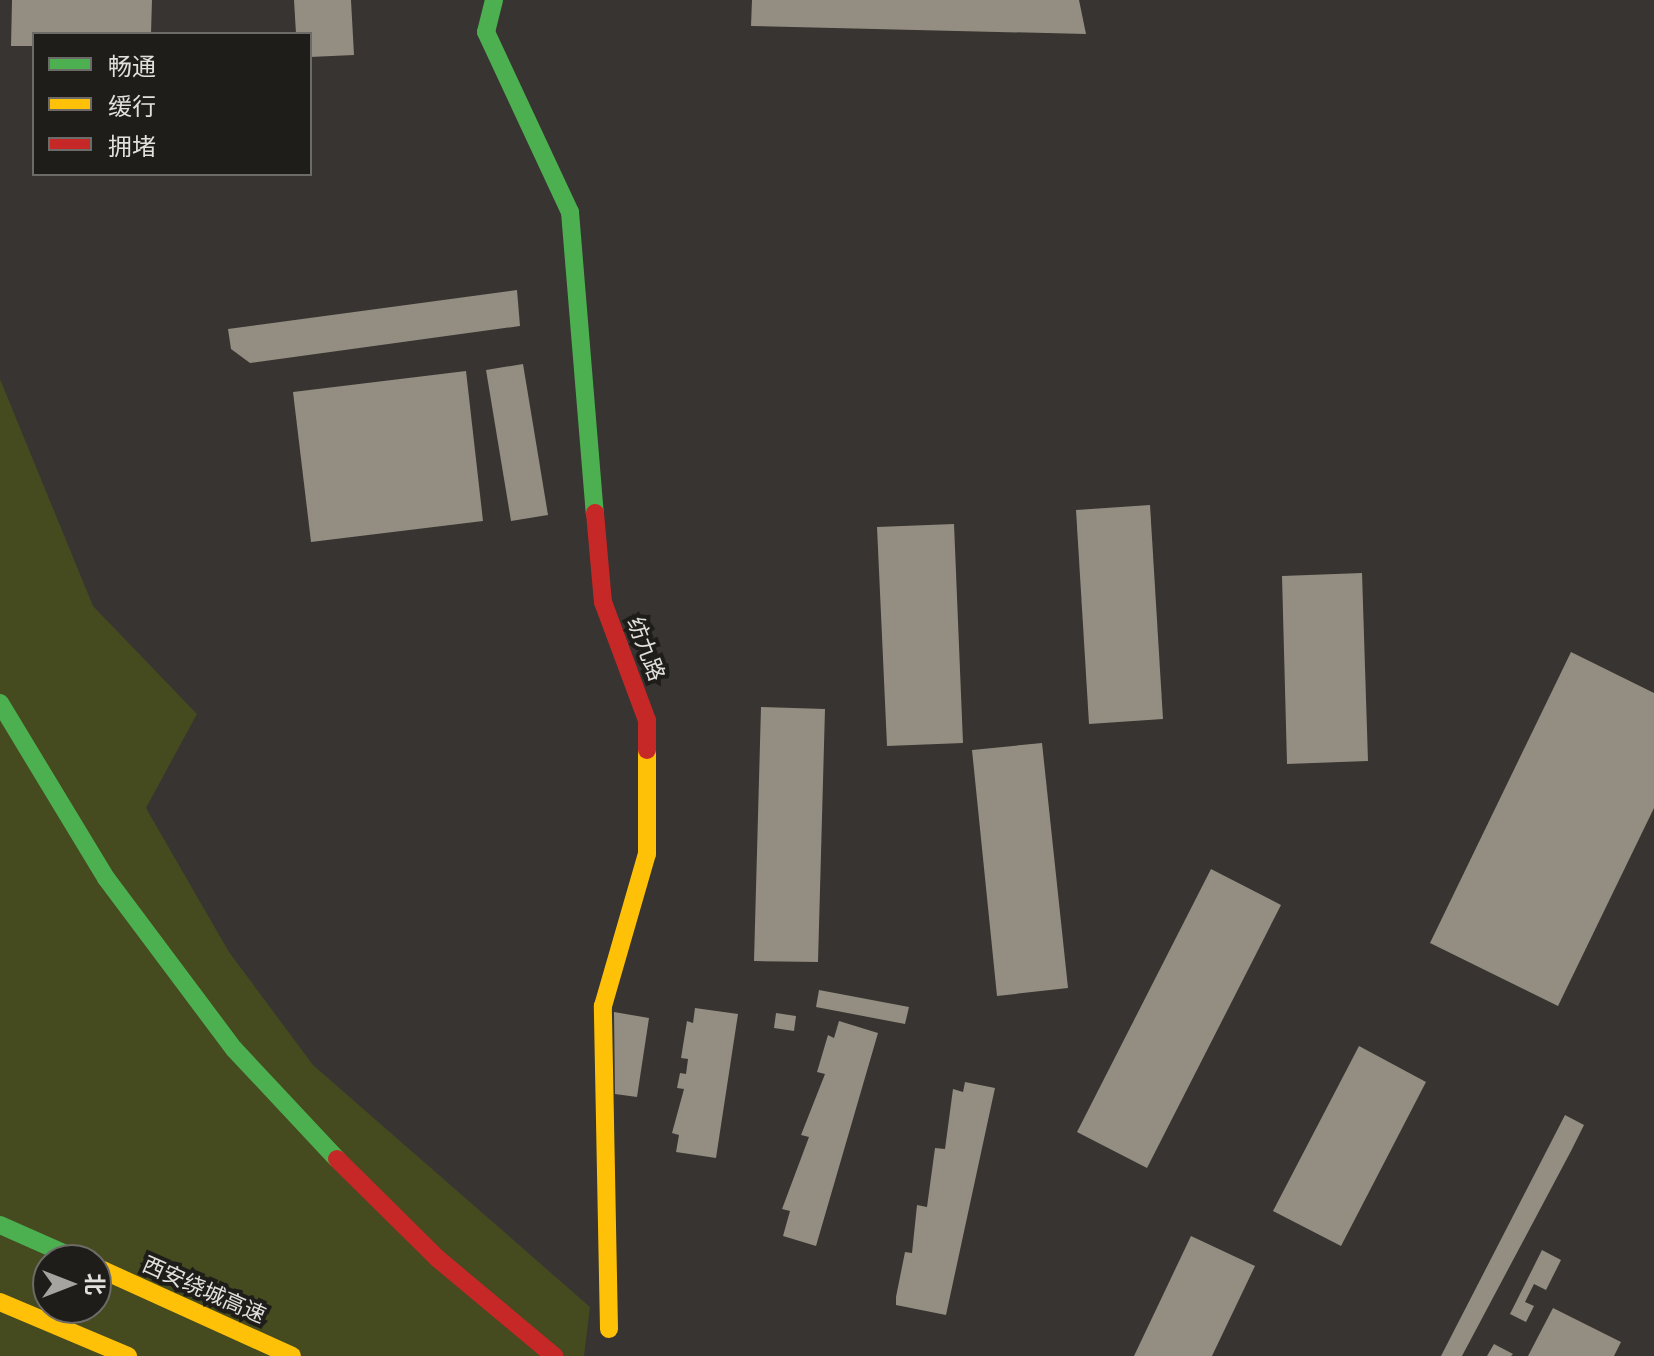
<!DOCTYPE html>
<meta charset="utf-8">
<style>
body{margin:0}
#map{position:relative;width:1654px;height:1356px;overflow:hidden;background:#373431;font-family:"Crimson Pro","Noto Sans SC",serif}
div>[style]{position:absolute}
[style*='--x']{left:calc(var(--x)*1px);top:calc(var(--y)*1px);width:calc(var(--w)*1px);rotate:calc(var(--a)*1deg)}
.green>*{inset:0;background:#454a1f}
.building>*{inset:0;background:#948d81}
.fast>*{height:18px;margin:-9px;padding:0 9px;transform-origin:9px;border-radius:9px;background:#4caf50}
.slow>*{height:18px;margin:-9px;padding:0 9px;transform-origin:9px;border-radius:9px;background:#ffc107}
.jam>*{height:18px;margin:-9px;padding:0 9px;transform-origin:9px;border-radius:9px;background:#c62828}
span{translate:-50% -50%;white-space:nowrap;text-align:center;line-height:1.15;-webkit-text-stroke:8px #1f1d1a;paint-order:stroke}
.street-label{font-size:22px;color:#e2e0dc}
.legend{position:absolute;left:32px;top:32px;width:280px;height:144px;box-sizing:border-box;background:#1f1d1a;border:2px solid #6d6b68;margin:0;padding:10px 14px;list-style:none;font-size:24px;color:#e2e0dc}
.legend li{display:flex;align-items:center;gap:16px;height:40px}
.legend b{width:40px;border:2px solid #6d6b68}
.north{position:absolute;left:32px;top:1244px;width:80px;height:80px;box-sizing:border-box;background:#1f1d1a;border:2px solid #6d6b68;border-radius:50%;rotate:90deg;font-size:22px;font-weight:700;line-height:32px;text-align:center;color:#e2e0dc}
.north::after{content:'';display:block;margin:auto;width:28px;height:36px;background:#a6a4a0;clip-path:polygon(50% 0,100% 100%,50% 72%,0 100%)}
</style>
<div id="map">
<div class="green">
<div style="clip-path:polygon(evenodd,0 379px,93px 606px,197px 714px,146px 808px,229px 952px,313px 1065px,590px 1307px,584px 1356px,0 1356px,0 379px,48px 1260px,96px 1260px,96px 1308px,48px 1308px,48px 1260px)"></div>
</div>
<div class="building">
<div style="clip-path:polygon(12px 0,152px 0,151px 34px,34px 34px,34px 46px,11px 46px)"></div>
<div style="clip-path:polygon(294px 0,351px 0,354px 55px,310px 57px,310px 34px,296px 34px)"></div>
<div style="clip-path:polygon(752px 0,1079px 0,1086px 34px,751px 26px)"></div>
<div style="clip-path:polygon(517px 290px,520px 326px,250px 363px,231px 349px,228px 329px)"></div>
<div style="clip-path:polygon(523px 364px,548px 515px,511px 521px,486px 370px)"></div>
<div style="clip-path:polygon(466px 371px,483px 521px,311px 542px,293px 392px)"></div>
<div style="clip-path:polygon(1150px 505px,1163px 719px,1089px 724px,1076px 510px)"></div>
<div style="clip-path:polygon(954px 524px,963px 743px,887px 746px,877px 527px)"></div>
<div style="clip-path:polygon(1362px 573px,1368px 761px,1287px 764px,1282px 576px)"></div>
<div style="clip-path:polygon(1571px 652px,1654px 693px,1654px 808px,1558px 1006px,1430px 943px)"></div>
<div style="clip-path:polygon(761px 707px,825px 709px,818px 962px,754px 961px)"></div>
<div style="clip-path:polygon(1042px 743px,1068px 988px,997px 996px,972px 750px)"></div>
<div style="clip-path:polygon(1211px 869px,1281px 905px,1147px 1168px,1077px 1132px)"></div>
<div style="clip-path:polygon(819px 990px,909px 1007px,905px 1024px,816px 1007px)"></div>
<div style="clip-path:polygon(695px 1008px,738px 1014px,716px 1158px,676px 1152px,679px 1135px,672px 1133px,684px 1089px,677px 1088px,680px 1073px,686px 1074px,688px 1059px,681px 1058px,687px 1021px,693px 1023px)"></div>
<div style="clip-path:polygon(614px 1012px,649px 1018px,637px 1097px,615px 1094px)"></div>
<div style="clip-path:polygon(776px 1013px,796px 1016px,794px 1031px,774px 1028px)"></div>
<div style="clip-path:polygon(839px 1021px,878px 1033px,816px 1246px,783px 1236px,790px 1211px,782px 1209px,809px 1137px,801px 1135px,825px 1074px,817px 1072px,828px 1035px,834px 1038px)"></div>
<div style="clip-path:polygon(1359px 1046px,1426px 1082px,1341px 1246px,1273px 1211px)"></div>
<div style="clip-path:polygon(965px 1082px,995px 1088px,946px 1315px,896px 1305px,896px 1297px,905px 1252px,912px 1253px,917px 1205px,927px 1207px,935px 1148px,945px 1149px,953px 1089px,963px 1092px)"></div>
<div style="clip-path:polygon(1565px 1115px,1584px 1125px,1571px 1151px,1462px 1356px,1441px 1356px)"></div>
<div style="clip-path:polygon(1191px 1236px,1255px 1266px,1212px 1356px,1134px 1356px)"></div>
<div style="clip-path:polygon(1542px 1250px,1561px 1260px,1546px 1290px,1534px 1284px,1525px 1302px,1534px 1306px,1526px 1322px,1510px 1314px)"></div>
<div style="clip-path:polygon(1553px 1308px,1621px 1342px,1614px 1356px,1528px 1356px)"></div>
<div style="clip-path:polygon(1494px 1344px,1513px 1354px,1511px 1356px,1487px 1356px)"></div>
</div>
<div class="fast">
<div style="--x:494;--y:0;--w:33;--a:104"></div>
<div style="--x:486;--y:32;--w:199;--a:65"></div>
<div style="--x:570;--y:212;--w:302;--a:85.3"></div>
<div style="--x:0;--y:703;--w:205;--a:58.8"></div>
<div style="--x:106;--y:878;--w:214;--a:53.2"></div>
<div style="--x:234;--y:1049;--w:151;--a:46.9"></div>
<div style="--x:0;--y:1225;--w:86;--a:23.9"></div>
</div>
<div class="slow">
<div style="--x:96;--y:1267;--w:215;--a:24.4"></div>
<div style="--x:0;--y:1302;--w:139;--a:22.9"></div>
<div style="--x:609;--y:1329;--w:323;--a:-91.1"></div>
<div style="--x:603;--y:1006;--w:158;--a:-73.9"></div>
<div style="--x:647;--y:854;--w:104;--a:-90"></div>
</div>
<div class="jam">
<div style="--x:595;--y:513;--w:89;--a:84.9"></div>
<div style="--x:603;--y:602;--w:126;--a:69.6"></div>
<div style="--x:647;--y:720;--w:30;--a:90"></div>
<div style="--x:337;--y:1159;--w:141;--a:44.7"></div>
<div style="--x:437;--y:1258;--w:153;--a:39.9"></div>
</div>
<div class="street-label">
<span style="left:646px;top:649px;rotate:69deg">纺九路</span>
<span style="left:204px;top:1290px;rotate:24deg">西安绕城高速</span>
</div>
<ul class="legend">
<li><b style="height:10px;background:#4caf50"></b>畅通</li>
<li><b style="height:10px;background:#ffc107"></b>缓行</li>
<li><b style="height:10px;background:#c62828"></b>拥堵</li>
</ul>
<div class="north">北</div>
</div>
